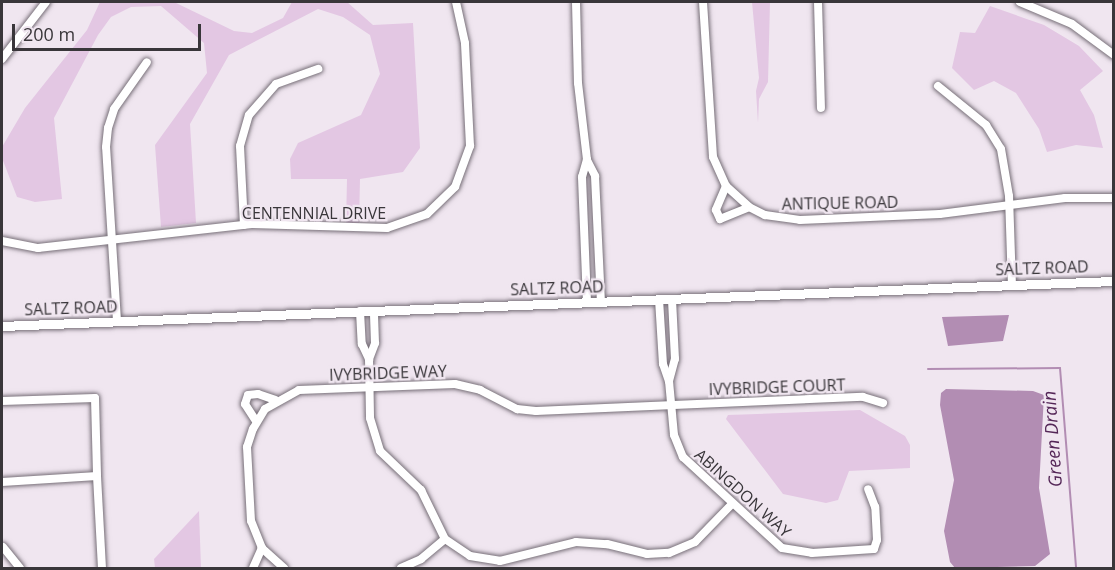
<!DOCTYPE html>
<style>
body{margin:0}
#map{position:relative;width:1115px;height:570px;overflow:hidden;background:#f0e6f0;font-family:"Open Sans",sans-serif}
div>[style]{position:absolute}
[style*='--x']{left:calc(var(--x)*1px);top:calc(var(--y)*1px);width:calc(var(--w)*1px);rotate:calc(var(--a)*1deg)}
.green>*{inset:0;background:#e3c7e3}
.water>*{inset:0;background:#b28db3}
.stream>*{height:2px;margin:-1px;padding:0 1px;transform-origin:1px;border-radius:1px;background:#b28db3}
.roads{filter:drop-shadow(0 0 2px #776f78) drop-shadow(0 0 2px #776f78)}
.minor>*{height:8px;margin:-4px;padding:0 4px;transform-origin:4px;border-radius:4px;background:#fff}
.tertiary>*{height:9px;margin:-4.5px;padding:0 4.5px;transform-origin:4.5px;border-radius:4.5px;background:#fff}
span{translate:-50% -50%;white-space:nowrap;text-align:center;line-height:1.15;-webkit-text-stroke:4.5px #f0e6f0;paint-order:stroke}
.street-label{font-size:16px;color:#39363a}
.water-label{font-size:18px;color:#542657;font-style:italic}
.frame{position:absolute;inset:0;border:3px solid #39363a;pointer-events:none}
.scale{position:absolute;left:12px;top:24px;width:189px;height:27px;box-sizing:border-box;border:3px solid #39363a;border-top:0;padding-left:8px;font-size:18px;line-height:21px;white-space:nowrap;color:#39363a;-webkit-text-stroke:4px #f0e6f0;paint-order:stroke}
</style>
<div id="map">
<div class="green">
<div style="clip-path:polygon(100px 2px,174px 2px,234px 31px,252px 33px,283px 18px,292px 2px,347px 2px,373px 25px,413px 23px,420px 148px,403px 172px,360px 179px,359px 224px,346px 224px,347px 179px,291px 179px,290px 159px,298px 143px,361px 115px,380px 74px,370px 35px,343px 17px,318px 9px,229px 55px,190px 124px,196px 223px,161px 227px,155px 145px,207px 73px,204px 43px,161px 6px,131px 7px,111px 17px,98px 35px,54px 118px,62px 199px,35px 202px,17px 197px,2px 158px,2px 147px,25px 108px,87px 30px)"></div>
<div style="clip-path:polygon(752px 2px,770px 2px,768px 82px,759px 99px,758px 123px,756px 91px,759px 78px)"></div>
<div style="clip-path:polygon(990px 6px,1044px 25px,1079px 46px,1103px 71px,1080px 90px,1094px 115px,1103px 148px,1076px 145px,1047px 152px,1039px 129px,1016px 93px,994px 81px,974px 90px,952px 68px,960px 32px,975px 33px)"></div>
<div style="clip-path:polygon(860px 410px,905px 436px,910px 445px,910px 468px,849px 471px,838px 500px,826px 503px,783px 494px,726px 419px,728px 415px)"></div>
<div style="clip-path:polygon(199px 511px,201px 568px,155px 568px,154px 559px)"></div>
</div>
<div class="water">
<div style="clip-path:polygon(1009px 315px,1003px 341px,948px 346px,942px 317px)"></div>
<div style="clip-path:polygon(946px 389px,1033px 391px,1044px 395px,1039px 488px,1050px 554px,1035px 566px,955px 568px,950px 562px,944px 531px,954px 480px,940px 405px,941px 393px)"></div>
</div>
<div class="stream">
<div style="--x:928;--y:369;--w:132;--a:-0.4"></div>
<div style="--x:1060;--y:368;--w:201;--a:85.4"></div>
</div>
<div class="roads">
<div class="minor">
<div style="--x:576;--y:2;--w:81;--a:88.6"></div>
<div style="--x:578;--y:83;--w:78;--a:83.3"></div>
<div style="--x:587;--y:160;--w:18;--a:63"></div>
<div style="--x:595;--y:176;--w:126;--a:87.3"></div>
<div style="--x:703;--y:2;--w:155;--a:86.3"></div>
<div style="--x:713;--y:157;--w:32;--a:66"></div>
<div style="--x:726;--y:186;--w:31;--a:42"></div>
<div style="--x:749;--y:207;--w:18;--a:27"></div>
<div style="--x:765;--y:215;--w:35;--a:8"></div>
<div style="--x:800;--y:220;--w:140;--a:-2.5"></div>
<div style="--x:940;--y:214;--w:126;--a:-7.3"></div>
<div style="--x:1065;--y:198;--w:49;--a:0"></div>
<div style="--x:818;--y:2;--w:106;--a:88.4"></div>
<div style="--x:1020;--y:2;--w:56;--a:22.9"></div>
<div style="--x:1072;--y:24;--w:52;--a:36.4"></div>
<div style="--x:2;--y:59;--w:72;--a:-52.3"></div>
<div style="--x:938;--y:86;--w:62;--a:39.1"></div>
<div style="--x:986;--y:125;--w:28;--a:58"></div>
<div style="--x:1001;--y:149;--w:48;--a:80.3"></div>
<div style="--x:1009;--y:196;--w:89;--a:88.1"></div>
<div style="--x:726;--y:186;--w:26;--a:113"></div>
<div style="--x:716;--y:210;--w:10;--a:66"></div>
<div style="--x:720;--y:219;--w:31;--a:-22"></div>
<div style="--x:244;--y:225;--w:79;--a:-92.9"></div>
<div style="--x:240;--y:146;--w:32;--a:-74"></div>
<div style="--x:249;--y:115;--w:41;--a:-48.9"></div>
<div style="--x:276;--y:84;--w:45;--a:-19.7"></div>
<div style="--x:2;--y:241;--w:37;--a:11"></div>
<div style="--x:38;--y:248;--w:215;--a:-6.4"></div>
<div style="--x:252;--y:224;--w:135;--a:1.7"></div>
<div style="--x:387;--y:228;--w:42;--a:-19.3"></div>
<div style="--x:427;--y:214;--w:39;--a:-44"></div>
<div style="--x:455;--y:187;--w:44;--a:-69.9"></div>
<div style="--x:470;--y:146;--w:103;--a:-92.8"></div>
<div style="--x:465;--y:43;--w:42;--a:-102.4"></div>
<div style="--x:659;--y:299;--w:65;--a:86.5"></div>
<div style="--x:663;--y:364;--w:18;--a:71"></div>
<div style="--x:669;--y:381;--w:23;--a:-75"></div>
<div style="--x:675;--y:359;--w:60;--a:-92.9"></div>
<div style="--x:587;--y:302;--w:125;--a:-92.3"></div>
<div style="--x:582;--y:177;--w:18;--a:-74"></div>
<div style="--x:360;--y:311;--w:33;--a:87"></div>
<div style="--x:362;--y:344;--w:17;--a:65"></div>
<div style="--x:369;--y:359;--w:17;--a:-69"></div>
<div style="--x:375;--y:343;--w:32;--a:-92"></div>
<div style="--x:117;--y:321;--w:174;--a:-93.6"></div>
<div style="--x:106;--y:147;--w:19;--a:-84"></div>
<div style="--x:108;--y:128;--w:20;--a:-72"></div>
<div style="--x:114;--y:109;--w:57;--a:-54.9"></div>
<div style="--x:369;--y:359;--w:59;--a:89"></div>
<div style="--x:370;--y:418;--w:34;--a:73"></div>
<div style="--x:380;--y:451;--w:57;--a:43.6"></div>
<div style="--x:421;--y:490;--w:55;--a:63.9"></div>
<div style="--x:445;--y:539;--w:30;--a:34"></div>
<div style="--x:470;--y:556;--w:30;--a:9"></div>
<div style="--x:500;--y:561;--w:78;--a:-14"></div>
<div style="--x:576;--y:542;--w:31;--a:4"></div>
<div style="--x:607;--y:544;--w:41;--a:14"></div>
<div style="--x:647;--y:554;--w:22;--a:-3"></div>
<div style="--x:669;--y:553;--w:28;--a:-23"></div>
<div style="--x:695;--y:542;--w:53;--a:-45.8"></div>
<div style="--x:669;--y:381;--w:54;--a:84.7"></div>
<div style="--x:674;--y:435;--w:24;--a:68"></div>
<div style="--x:683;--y:457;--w:134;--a:42.6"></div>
<div style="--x:782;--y:548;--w:30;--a:9"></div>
<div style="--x:812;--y:553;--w:62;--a:-3.7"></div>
<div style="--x:874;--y:549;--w:9;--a:-72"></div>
<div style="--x:877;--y:540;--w:33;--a:-93"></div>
<div style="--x:875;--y:507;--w:19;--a:-111"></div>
<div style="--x:2;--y:401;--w:93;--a:-1.8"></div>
<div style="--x:95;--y:398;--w:78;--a:88.5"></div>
<div style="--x:97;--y:476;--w:95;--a:176.4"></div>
<div style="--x:256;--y:421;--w:20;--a:-123"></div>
<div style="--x:245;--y:404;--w:9;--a:-72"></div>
<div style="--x:248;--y:395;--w:10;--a:-6"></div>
<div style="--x:258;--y:394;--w:18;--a:19"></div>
<div style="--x:97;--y:476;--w:92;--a:86.9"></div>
<div style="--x:3;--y:547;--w:27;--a:51"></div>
<div style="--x:253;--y:568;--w:22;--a:-66"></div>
<div style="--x:284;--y:568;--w:30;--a:-138"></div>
<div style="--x:262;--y:548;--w:29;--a:-112"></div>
<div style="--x:251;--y:521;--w:74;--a:-93.1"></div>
<div style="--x:247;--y:447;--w:19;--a:-72"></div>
<div style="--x:253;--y:429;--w:23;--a:-59"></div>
<div style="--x:265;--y:409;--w:39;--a:-29"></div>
<div style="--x:299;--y:390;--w:156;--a:-2.2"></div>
<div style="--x:455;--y:384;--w:26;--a:13"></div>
<div style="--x:480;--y:390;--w:42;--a:27.2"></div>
<div style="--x:517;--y:409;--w:19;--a:6"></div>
<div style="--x:536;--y:411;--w:327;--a:-2.5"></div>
<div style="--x:863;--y:397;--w:21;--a:17"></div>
<div style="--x:401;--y:568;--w:22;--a:-24"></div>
<div style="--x:421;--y:559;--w:31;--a:-40"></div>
</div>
<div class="tertiary">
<div style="--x:2;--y:326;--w:1113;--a:-2.32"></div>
</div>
</div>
<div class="street-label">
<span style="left:840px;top:203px;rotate:-1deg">ANTIQUE ROAD</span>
<span style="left:314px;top:213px">CENTENNIAL DRIVE</span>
<span style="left:1042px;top:268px;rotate:-2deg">SALTZ ROAD</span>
<span style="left:557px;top:288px;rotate:-2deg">SALTZ ROAD</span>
<span style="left:71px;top:308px;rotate:-2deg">SALTZ ROAD</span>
<span style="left:388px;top:373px;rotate:-2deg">IVYBRIDGE WAY</span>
<span style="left:777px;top:387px;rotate:-2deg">IVYBRIDGE COURT</span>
<span style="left:743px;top:493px;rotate:42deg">ABINGDON WAY</span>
</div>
<div class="water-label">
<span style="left:1052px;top:439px;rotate:-94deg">Green Drain</span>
</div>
<div class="frame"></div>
<div class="scale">200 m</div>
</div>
